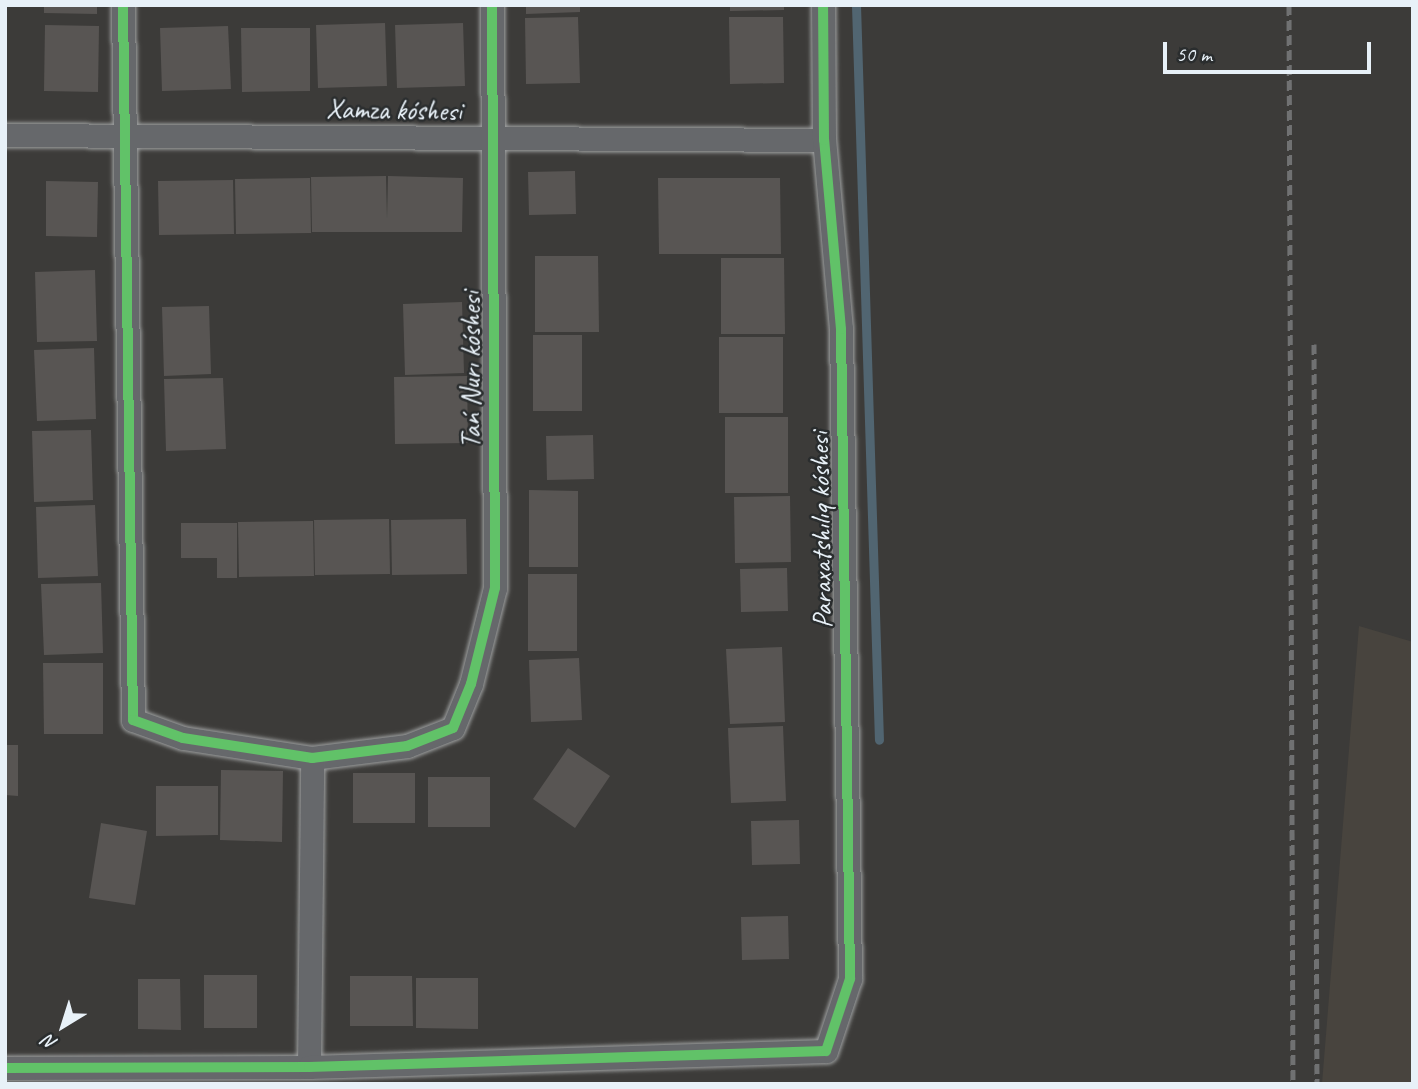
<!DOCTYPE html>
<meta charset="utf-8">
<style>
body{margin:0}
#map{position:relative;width:1418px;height:1089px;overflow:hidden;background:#3c3b39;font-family:Caveat,sans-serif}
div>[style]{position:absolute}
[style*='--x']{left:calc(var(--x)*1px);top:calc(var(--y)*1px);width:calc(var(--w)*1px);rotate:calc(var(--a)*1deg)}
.built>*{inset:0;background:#48443e}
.stream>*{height:9px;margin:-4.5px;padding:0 4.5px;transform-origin:4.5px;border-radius:4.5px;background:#516571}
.building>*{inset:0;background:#585553}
.roads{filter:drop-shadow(0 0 2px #9d9f9f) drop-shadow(0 0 2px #9d9f9f)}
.minor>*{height:23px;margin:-11.5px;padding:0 11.5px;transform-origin:11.5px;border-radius:11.5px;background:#66686b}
.rail>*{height:5px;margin-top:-2.5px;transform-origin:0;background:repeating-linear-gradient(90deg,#707172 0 10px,transparent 0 15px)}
.cycleway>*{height:10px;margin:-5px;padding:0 5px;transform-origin:5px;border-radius:5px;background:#61c268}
span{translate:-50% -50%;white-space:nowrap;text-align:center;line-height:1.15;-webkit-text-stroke:5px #2a2d2e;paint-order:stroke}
.street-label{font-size:28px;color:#e8f1f8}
.frame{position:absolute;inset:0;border:7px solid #e8f1f8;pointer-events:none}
.north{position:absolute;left:28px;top:991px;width:70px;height:70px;-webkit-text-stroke:5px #2a2d2e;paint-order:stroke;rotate:218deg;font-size:19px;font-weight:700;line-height:28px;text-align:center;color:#e8f1f8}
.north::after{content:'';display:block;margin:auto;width:24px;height:32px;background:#e8f1f8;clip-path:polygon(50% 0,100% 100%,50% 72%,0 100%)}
.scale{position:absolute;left:1163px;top:42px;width:208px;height:32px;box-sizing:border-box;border:4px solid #e8f1f8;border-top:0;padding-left:9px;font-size:21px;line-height:24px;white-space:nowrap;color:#e8f1f8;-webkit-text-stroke:5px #2a2d2e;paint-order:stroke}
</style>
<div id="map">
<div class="built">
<div style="clip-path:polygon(1359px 626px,1413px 642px,1413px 1084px,1322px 1084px)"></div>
</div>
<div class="stream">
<div style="--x:856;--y:5;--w:735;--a:88.21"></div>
</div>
<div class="building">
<div style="clip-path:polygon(44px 5px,97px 5px,97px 14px,44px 13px)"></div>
<div style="clip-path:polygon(526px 5px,580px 5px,580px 12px,526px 14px)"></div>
<div style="clip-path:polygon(730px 5px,784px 5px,784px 10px,730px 11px)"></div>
<div style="clip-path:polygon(578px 17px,580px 83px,526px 84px,525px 18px)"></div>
<div style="clip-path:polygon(729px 17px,783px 17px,784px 83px,730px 84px)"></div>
<div style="clip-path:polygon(385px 23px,387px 86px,318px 88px,316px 25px)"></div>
<div style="clip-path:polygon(463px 23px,465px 86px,397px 88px,395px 25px)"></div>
<div style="clip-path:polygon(45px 25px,99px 26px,98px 92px,44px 91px)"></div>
<div style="clip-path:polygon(228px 26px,231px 89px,162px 91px,160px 28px)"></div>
<div style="clip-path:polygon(241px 28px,310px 28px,310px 91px,242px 92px)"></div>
<div style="clip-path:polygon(575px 171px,576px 214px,529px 215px,528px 172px)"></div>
<div style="clip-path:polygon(386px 176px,387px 219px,388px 176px,463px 178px,462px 232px,312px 232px,311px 177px)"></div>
<div style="clip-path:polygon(310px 178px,311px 233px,236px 234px,235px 179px)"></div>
<div style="clip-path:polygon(658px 178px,780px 178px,781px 254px,659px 254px)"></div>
<div style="clip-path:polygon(233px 180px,234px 234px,159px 235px,158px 181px)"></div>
<div style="clip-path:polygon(46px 181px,98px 182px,97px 237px,46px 236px)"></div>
<div style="clip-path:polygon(535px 256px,598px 256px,599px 332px,535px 332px)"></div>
<div style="clip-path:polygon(721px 258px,784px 258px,785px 334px,721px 334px)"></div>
<div style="clip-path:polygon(95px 270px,97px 341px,37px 342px,35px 272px)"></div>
<div style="clip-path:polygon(462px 302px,464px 373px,405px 375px,403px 304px)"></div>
<div style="clip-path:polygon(209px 306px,211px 374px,164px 376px,162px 307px)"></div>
<div style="clip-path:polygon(533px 335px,582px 335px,582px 411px,533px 411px)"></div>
<div style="clip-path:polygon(719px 337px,783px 337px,783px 413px,719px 413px)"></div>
<div style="clip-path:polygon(94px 348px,96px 419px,37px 421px,34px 350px)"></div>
<div style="clip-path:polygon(467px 376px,468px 443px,395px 444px,394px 377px)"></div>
<div style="clip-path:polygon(223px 378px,226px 449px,166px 451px,164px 379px)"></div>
<div style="clip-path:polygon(725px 417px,788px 417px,788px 493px,725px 493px)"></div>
<div style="clip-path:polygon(91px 430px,93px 500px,34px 502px,32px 431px)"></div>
<div style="clip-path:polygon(593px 435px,594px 479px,547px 480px,546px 436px)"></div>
<div style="clip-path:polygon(529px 490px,578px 491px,578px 567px,529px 567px)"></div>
<div style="clip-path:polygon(790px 496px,791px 562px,735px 563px,734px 497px)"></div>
<div style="clip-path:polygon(95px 505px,98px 576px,38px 578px,36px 507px)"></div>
<div style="clip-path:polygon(389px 519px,390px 574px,315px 575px,314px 520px)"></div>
<div style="clip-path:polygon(466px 519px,467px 574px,392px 575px,391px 520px)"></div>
<div style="clip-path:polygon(313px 521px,314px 576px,239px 577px,238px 522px)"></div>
<div style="clip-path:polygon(181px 523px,237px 523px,237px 578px,217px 578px,217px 558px,181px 558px)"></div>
<div style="clip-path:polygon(787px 568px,788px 611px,741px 612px,740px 569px)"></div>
<div style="clip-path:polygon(528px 574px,577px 574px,577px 651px,528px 651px)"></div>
<div style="clip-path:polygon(101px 583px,103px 653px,44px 655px,41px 584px)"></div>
<div style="clip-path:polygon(782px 647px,785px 722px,730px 724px,726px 649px)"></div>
<div style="clip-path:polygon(579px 658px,582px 720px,531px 722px,529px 660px)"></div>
<div style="clip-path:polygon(43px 663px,103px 663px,103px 734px,44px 734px)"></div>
<div style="clip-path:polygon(783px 726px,786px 801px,731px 803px,728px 728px)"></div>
<div style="clip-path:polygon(5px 745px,18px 745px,18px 796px,5px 795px)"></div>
<div style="clip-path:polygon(568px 748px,610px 776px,575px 828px,533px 799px)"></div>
<div style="clip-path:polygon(221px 770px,283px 771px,282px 842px,220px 840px)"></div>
<div style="clip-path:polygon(353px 773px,415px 773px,415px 823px,353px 823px)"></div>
<div style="clip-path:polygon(428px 777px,490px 777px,490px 827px,428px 827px)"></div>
<div style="clip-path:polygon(156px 786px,218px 786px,218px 835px,156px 836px)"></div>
<div style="clip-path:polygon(799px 820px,800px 864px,752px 865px,751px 821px)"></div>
<div style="clip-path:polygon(101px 823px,147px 831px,135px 905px,89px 898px)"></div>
<div style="clip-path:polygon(788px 916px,789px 959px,742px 960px,741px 917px)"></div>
<div style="clip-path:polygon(204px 975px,257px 975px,257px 1028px,204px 1028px)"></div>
<div style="clip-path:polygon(350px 976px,412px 976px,413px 1026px,350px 1026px)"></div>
<div style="clip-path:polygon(416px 978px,478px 978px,478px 1029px,416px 1028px)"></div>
<div style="clip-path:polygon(138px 979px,180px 979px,181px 1030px,138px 1029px)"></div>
</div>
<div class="roads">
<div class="minor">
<div style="--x:123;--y:5;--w:715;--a:89.2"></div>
<div style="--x:133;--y:720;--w:53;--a:19.8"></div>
<div style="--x:183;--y:738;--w:131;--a:8.8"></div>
<div style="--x:312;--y:758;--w:96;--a:-7.2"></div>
<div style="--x:407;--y:746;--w:49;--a:-21.4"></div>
<div style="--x:453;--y:728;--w:48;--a:-67.8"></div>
<div style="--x:471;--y:684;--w:99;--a:-76"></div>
<div style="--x:495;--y:588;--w:583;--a:-90.29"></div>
<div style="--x:5;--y:135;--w:819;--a:0.35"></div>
<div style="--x:309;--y:1067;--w:309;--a:-89.4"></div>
<div style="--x:5;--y:1068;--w:304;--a:-0.2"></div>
<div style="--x:309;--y:1067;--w:517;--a:-1.77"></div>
<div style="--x:826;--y:1051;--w:76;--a:-71.6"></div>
<div style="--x:850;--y:979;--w:650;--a:-90.79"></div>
<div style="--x:841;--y:329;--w:190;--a:-95.1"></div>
<div style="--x:824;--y:140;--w:135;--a:-90.4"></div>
</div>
</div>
<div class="rail">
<div style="--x:1289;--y:5;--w:1079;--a:89.79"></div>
<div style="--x:1314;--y:344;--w:740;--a:89.77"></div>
</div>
<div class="cycleway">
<div style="--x:123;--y:5;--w:715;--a:89.2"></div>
<div style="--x:133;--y:720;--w:53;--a:19.8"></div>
<div style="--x:183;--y:738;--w:131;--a:8.8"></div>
<div style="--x:312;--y:758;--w:96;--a:-7.2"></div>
<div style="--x:407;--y:746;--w:49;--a:-21.4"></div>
<div style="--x:453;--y:728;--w:48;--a:-67.8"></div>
<div style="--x:471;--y:684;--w:99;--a:-76"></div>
<div style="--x:495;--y:588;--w:583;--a:-90.29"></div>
<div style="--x:5;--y:1068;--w:304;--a:-0.2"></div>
<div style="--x:309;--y:1067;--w:517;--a:-1.77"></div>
<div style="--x:826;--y:1051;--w:76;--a:-71.6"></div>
<div style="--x:850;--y:979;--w:650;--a:-90.79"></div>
<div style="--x:841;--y:329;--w:190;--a:-95.1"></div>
<div style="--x:824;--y:140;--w:135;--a:-90.4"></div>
</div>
<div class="street-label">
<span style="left:394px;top:110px;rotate:1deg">Xamza kóshesi</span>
<span style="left:471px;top:370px;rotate:-90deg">Tań Nurı kóshesi</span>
<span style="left:821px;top:530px;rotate:-91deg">Paraxatshılıq kóshesi</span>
</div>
<div class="frame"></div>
<div class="north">N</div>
<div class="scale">50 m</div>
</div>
